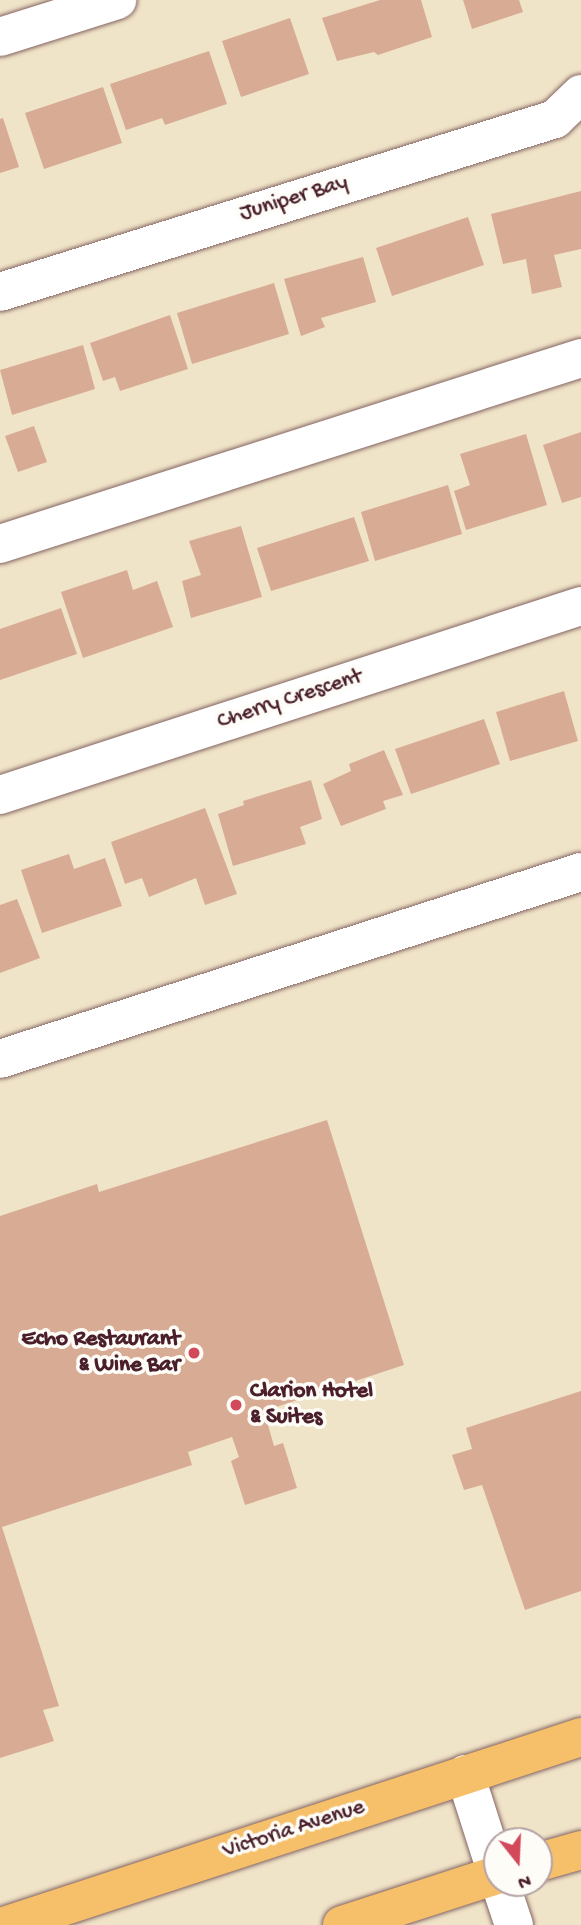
<!DOCTYPE html>
<style>
body{margin:0}
#map{position:relative;width:581px;height:1925px;overflow:hidden;background:#f0e4c8;font-family:"Gochi Hand",sans-serif}
div>[style]{position:absolute}
[style*='--x']{left:calc(var(--x)*1px);top:calc(var(--y)*1px);width:calc(var(--w)*1px);rotate:calc(var(--a)*1deg)}
.building>*{inset:0;background:#d8ab95}
.roads{filter:drop-shadow(0 0 2px #846462) drop-shadow(0 0 2px #846462)}
.minor>*{height:38px;margin:-19px;padding:0 19px;transform-origin:19px;border-radius:19px;background:#fff}
.major>*{height:38px;margin:-19px;padding:0 19px;transform-origin:19px;border-radius:19px;background:#f6c06b}
.dots>*{width:19px;height:19px;translate:-50% -50%;box-sizing:border-box;border:4px solid #fdfcf7;border-radius:50%}
span{translate:-50% -50%;white-space:nowrap;text-align:center;line-height:1.15;-webkit-text-stroke:7px #fdfcf7;paint-order:stroke}
.street-label{font-size:23px;color:#4a1f2b}
.poi-label{font-size:23px;color:#4a1f2b;font-weight:700}
.right{translate:-100% -50%;text-align:right}
.left{translate:0 -50%;text-align:left}
.north{position:absolute;left:483px;top:1827px;width:70px;height:70px;box-sizing:border-box;background:#fdfcf7;border:2px solid #b5a4a5;border-radius:50%;rotate:162deg;font-size:19px;font-weight:700;line-height:28px;text-align:center;color:#4a1f2b}
.north::after{content:'';display:block;margin:auto;width:24px;height:32px;background:#d1495b;clip-path:polygon(50% 0,100% 100%,50% 72%,0 100%)}
</style>
<div id="map">
<div class="building">
<div style="clip-path:polygon(380px 0,421px 0,432px 37px,378px 55px,374px 52px,337px 61px,322px 18px)"></div>
<div style="clip-path:polygon(463px 0,519px 0,523px 12px,472px 29px)"></div>
<div style="clip-path:polygon(290px 18px,309px 74px,241px 97px,222px 41px)"></div>
<div style="clip-path:polygon(209px 51px,227px 104px,165px 125px,162px 118px,126px 130px,110px 84px)"></div>
<div style="clip-path:polygon(103px 87px,122px 143px,44px 169px,25px 113px)"></div>
<div style="clip-path:polygon(3px 118px,19px 167px,0 173px,0 119px)"></div>
<div style="clip-path:polygon(581px 191px,581px 249px,554px 255px,562px 287px,532px 294px,526px 259px,503px 264px,491px 214px)"></div>
<div style="clip-path:polygon(468px 217px,484px 265px,392px 296px,376px 248px)"></div>
<div style="clip-path:polygon(363px 257px,376px 302px,321px 318px,325px 327px,301px 336px,284px 279px)"></div>
<div style="clip-path:polygon(274px 283px,289px 334px,192px 364px,177px 313px)"></div>
<div style="clip-path:polygon(170px 315px,188px 369px,120px 391px,115px 377px,103px 381px,90px 343px)"></div>
<div style="clip-path:polygon(83px 345px,95px 389px,12px 415px,0 370px)"></div>
<div style="clip-path:polygon(34px 426px,47px 462px,18px 472px,5px 436px)"></div>
<div style="clip-path:polygon(581px 432px,581px 497px,562px 503px,543px 445px)"></div>
<div style="clip-path:polygon(526px 434px,547px 505px,466px 530px,454px 491px,470px 485px,460px 454px)"></div>
<div style="clip-path:polygon(448px 485px,462px 534px,375px 561px,361px 512px)"></div>
<div style="clip-path:polygon(354px 517px,369px 561px,271px 591px,257px 548px)"></div>
<div style="clip-path:polygon(241px 526px,262px 597px,191px 618px,182px 581px,201px 575px,189px 541px)"></div>
<div style="clip-path:polygon(127px 570px,133px 590px,157px 581px,173px 627px,83px 658px,61px 592px)"></div>
<div style="clip-path:polygon(61px 608px,77px 654px,0 680px,0 629px)"></div>
<div style="clip-path:polygon(564px 691px,578px 741px,510px 761px,496px 712px)"></div>
<div style="clip-path:polygon(484px 719px,500px 764px,411px 794px,395px 749px)"></div>
<div style="clip-path:polygon(384px 750px,403px 795px,383px 801px,386px 809px,341px 826px,323px 784px,351px 771px,349px 764px)"></div>
<div style="clip-path:polygon(311px 780px,322px 819px,300px 827px,306px 844px,233px 866px,218px 814px,244px 805px,243px 801px)"></div>
<div style="clip-path:polygon(205px 808px,237px 894px,205px 905px,196px 878px,149px 897px,142px 878px,125px 884px,111px 842px)"></div>
<div style="clip-path:polygon(69px 854px,74px 869px,105px 858px,122px 906px,42px 933px,21px 870px)"></div>
<div style="clip-path:polygon(17px 899px,40px 958px,0 973px,0 905px)"></div>
<div style="clip-path:polygon(327px 1120px,404px 1365px,264px 1411px,274px 1446px,283px 1443px,297px 1488px,245px 1505px,231px 1461px,239px 1457px,232px 1437px,188px 1452px,192px 1465px,2px 1527px,59px 1706px,43px 1710px,54px 1741px,0 1758px,0 1216px,97px 1184px,99px 1192px)"></div>
<div style="clip-path:polygon(581px 1391px,581px 1591px,525px 1610px,482px 1485px,464px 1490px,452px 1455px,472px 1449px,466px 1428px)"></div>
</div>
<div class="roads">
<div class="minor">
<div style="--x:0;--y:37;--w:123;--a:-17.5"></div>
<div style="--x:0;--y:292;--w:581;--a:-17.31"></div>
<div style="--x:555;--y:119;--w:36;--a:-44"></div>
<div style="--x:0;--y:544;--w:610;--a:-17.75"></div>
<div style="--x:0;--y:795;--w:611;--a:-18.02"></div>
<div style="--x:0;--y:1059;--w:610;--a:-17.84"></div>
<div style="--x:465;--y:1774;--w:105;--a:72.3"></div>
<div style="--x:500;--y:1883;--w:44;--a:71.6"></div>
</div>
<div class="major">
<div style="--x:539;--y:1862;--w:44;--a:-15.9"></div>
<div style="--x:7;--y:1925;--w:604;--a:-18.13"></div>
<div style="--x:342;--y:1925;--w:163;--a:-17.9"></div>
</div>
</div>
<div class="dots">
<div style="left:194px;top:1353px;background:#d1495b"></div>
<div style="left:236px;top:1405px;background:#d1495b"></div>
</div>
<div class="street-label">
<span style="left:294px;top:199px;rotate:-17deg">Juniper Bay</span>
<span style="left:290px;top:700px;rotate:-18deg">Cherry Crescent</span>
<span style="left:294px;top:1830px;rotate:-18deg">Victoria Avenue</span>
</div>
<div class="poi-label">
<span class="right" style="left:180px;top:1353px">Echo Restaurant<br>&amp; Wine Bar</span>
<span class="left" style="left:250px;top:1405px">Clarion Hotel<br>&amp; Suites</span>
</div>
<div class="north">N</div>
</div>
